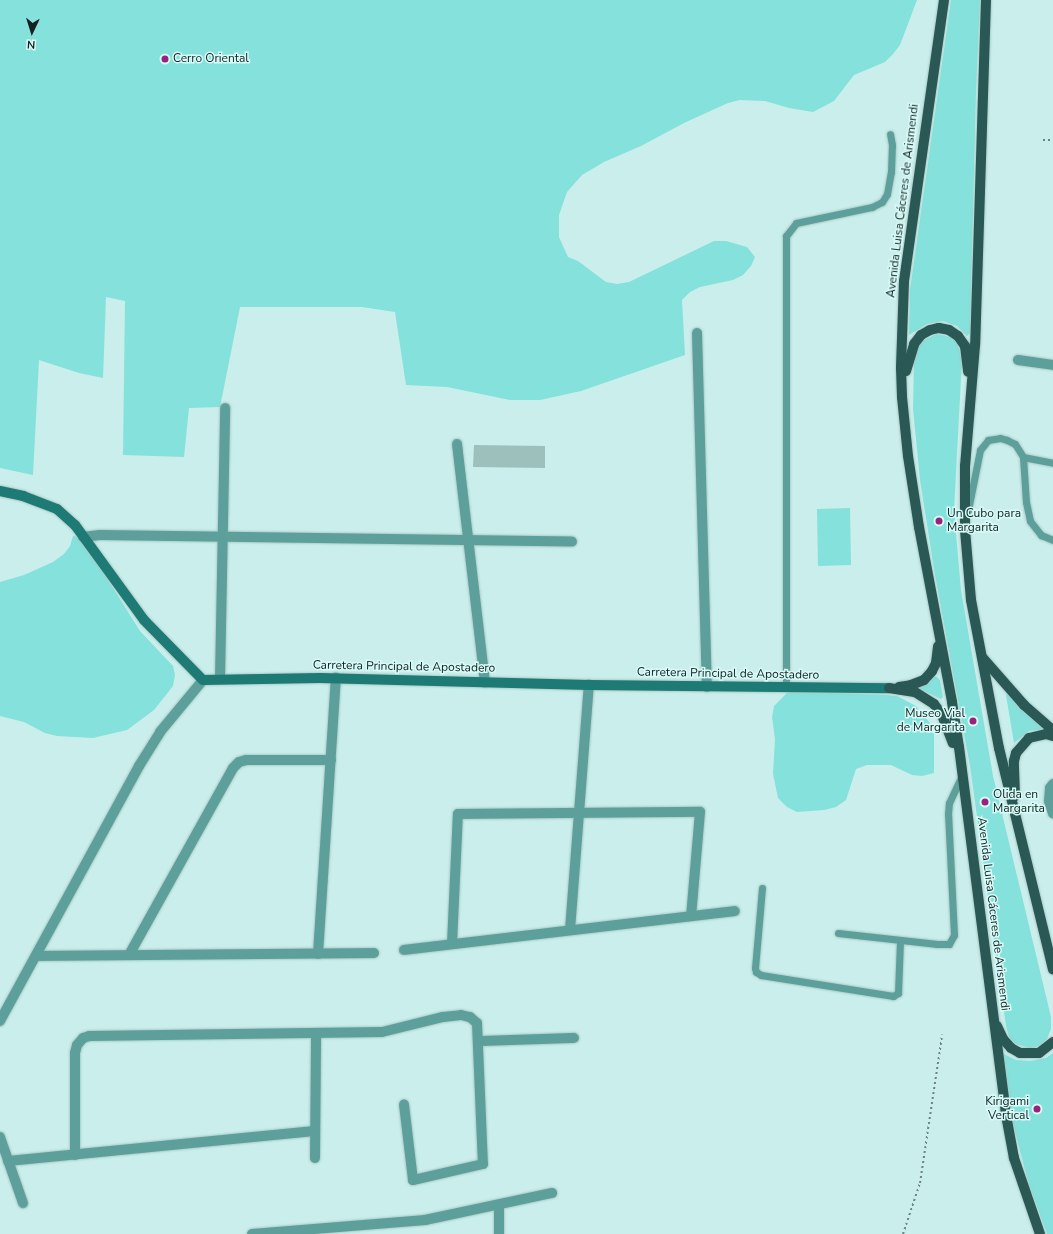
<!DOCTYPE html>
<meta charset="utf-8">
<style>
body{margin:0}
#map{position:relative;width:1053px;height:1234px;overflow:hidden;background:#caeeeb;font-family:"Nunito Sans",sans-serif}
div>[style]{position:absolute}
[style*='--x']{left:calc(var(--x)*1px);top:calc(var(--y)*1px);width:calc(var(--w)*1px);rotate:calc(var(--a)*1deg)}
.green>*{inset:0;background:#85e1db}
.building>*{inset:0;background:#9dc0bd}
.path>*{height:2px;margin-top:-1px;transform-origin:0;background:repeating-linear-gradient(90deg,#6c8482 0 2px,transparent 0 5px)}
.roads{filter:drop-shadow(0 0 1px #a9c9c6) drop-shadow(0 0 1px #a9c9c6)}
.lane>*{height:7px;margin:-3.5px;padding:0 3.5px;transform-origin:3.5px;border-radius:3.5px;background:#5da09b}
.street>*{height:10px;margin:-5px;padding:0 5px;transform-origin:5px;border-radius:5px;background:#5da09b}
.secondary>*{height:10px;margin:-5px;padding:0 5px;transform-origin:5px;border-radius:5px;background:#1d7a75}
.primary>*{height:10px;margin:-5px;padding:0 5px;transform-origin:5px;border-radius:5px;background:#295855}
.dots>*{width:11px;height:11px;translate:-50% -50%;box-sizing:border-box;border:2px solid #d7fbf8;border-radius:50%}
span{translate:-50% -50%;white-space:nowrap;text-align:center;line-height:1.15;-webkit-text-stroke:3px #d7fbf8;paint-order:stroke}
.poi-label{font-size:12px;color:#142120}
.left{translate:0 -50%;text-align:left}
.right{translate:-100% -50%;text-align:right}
.street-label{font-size:12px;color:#142120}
.north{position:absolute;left:12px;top:12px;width:40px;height:40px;-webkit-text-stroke:3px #d7fbf8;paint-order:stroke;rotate:184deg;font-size:11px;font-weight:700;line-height:16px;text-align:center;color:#142120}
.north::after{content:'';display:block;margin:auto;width:14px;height:18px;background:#142120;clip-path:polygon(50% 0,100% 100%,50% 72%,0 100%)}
</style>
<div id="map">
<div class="green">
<div style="clip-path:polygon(0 0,917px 0,900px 45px,893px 54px,885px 62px,854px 75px,834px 101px,813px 112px,789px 108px,765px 101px,740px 100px,728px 103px,684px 123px,641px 146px,604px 162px,582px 175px,567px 192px,559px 215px,559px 237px,568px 257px,578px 261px,606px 282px,617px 284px,629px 282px,714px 241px,726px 241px,747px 247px,755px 257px,751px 266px,743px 275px,733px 280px,700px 287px,690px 292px,682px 300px,685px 355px,581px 391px,540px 400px,510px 400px,447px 387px,406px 385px,395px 312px,362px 307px,240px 307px,220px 407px,189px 408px,184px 457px,123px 455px,125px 301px,106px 297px,103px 378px,79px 373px,39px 360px,33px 475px,0 468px)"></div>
<div style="clip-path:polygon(951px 0,980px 0,976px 92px,970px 333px,967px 336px,957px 326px,943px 321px,927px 324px,909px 335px,910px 290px)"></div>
<div style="clip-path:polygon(937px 334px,950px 337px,957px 341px,962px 359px,954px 511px,961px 590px,993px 776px,1051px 1017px,1051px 1029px,1047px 1039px,1039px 1046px,1031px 1048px,1015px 1044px,1009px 1037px,1006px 1026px,970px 766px,935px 575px,920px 480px,913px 409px,914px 360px,918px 345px,922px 341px)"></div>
<div style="clip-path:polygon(850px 508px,851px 565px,818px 566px,817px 509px)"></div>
<div style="clip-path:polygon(73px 536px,81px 537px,140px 631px,173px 666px,175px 675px,173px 686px,154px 710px,127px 730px,93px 738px,57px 736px,45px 733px,24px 722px,0 716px,0 582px,24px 575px,53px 562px,64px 554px,70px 546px)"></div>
<div style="clip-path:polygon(934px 676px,937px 677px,940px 680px,943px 697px,941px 699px,918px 688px)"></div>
<div style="clip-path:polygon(789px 691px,887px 695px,897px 696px,916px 706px,930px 723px,934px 734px,934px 773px,922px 776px,912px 775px,891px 765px,867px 765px,856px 769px,846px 800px,836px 807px,824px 810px,797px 812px,787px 807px,778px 798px,773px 774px,775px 739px,772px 717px,774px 706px)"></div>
<div style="clip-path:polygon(1008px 693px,1045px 729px,1029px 731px,1014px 743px,1006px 695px)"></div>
<div style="clip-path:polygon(1002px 1053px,1016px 1060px,1030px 1061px,1046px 1058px,1053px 1053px,1053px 1234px,1047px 1234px,1029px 1185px,1013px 1124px)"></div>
</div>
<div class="building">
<div style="clip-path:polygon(474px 445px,545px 446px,545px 468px,473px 467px)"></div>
</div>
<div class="path">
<div style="--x:1043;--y:140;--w:10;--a:0"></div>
<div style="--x:903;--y:1234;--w:54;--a:-71.6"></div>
<div style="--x:920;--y:1183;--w:150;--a:-81.5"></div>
</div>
<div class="roads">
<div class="lane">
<div style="--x:1023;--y:457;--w:31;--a:11"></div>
<div style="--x:968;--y:510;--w:61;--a:-78.7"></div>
<div style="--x:980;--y:450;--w:13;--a:-51"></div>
<div style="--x:988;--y:440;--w:12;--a:-9"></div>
<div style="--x:1000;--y:438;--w:7;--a:16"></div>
<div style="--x:1007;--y:440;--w:9;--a:27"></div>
<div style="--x:1015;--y:444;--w:15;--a:58"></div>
<div style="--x:1023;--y:457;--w:45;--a:86.2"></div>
<div style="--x:1026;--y:502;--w:19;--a:78"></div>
<div style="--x:1030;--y:521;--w:18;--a:52"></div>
<div style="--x:1041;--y:535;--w:13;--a:23"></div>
<div style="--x:786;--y:688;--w:452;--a:-90"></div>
<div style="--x:786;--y:236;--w:16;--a:-52"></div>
<div style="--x:796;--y:223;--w:78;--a:-11.9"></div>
<div style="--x:872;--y:207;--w:11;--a:-27"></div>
<div style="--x:882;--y:202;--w:9;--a:-58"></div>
<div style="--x:887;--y:194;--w:22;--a:-80"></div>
<div style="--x:891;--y:172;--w:27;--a:-88"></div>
<div style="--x:892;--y:145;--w:11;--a:-100"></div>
<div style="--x:762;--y:888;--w:80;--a:95"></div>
<div style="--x:755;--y:968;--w:4;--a:76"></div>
<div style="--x:756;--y:972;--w:6;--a:31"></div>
<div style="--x:761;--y:975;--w:134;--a:9"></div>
<div style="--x:893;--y:996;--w:6;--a:-31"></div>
<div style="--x:898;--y:993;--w:53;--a:-87.8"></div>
<div style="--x:838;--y:933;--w:100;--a:6.3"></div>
<div style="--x:937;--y:944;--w:12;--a:0"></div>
<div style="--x:949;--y:944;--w:10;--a:-61"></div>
<div style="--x:954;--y:935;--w:121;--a:-92.8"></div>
<div style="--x:948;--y:814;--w:11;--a:-85"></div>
<div style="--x:949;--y:803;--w:31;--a:-65"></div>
</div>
<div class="street">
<div style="--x:697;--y:333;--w:354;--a:88.4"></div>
<div style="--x:1018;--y:360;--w:35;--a:8"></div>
<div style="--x:457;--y:444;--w:240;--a:83.3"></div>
<div style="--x:83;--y:537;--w:17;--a:-7"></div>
<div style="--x:100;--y:535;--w:472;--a:0.8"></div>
<div style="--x:220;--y:679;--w:271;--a:-88.9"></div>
<div style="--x:1053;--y:784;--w:5;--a:127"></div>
<div style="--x:1050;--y:788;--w:13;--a:94"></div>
<div style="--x:1049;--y:801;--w:13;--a:72"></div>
<div style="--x:570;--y:930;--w:246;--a:-85.6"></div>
<div style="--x:452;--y:944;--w:130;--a:-87.4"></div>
<div style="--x:458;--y:814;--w:242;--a:-0.5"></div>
<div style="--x:700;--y:812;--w:104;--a:94.9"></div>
<div style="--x:404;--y:950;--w:333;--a:-6.7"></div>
<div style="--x:318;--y:954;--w:277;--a:-86.3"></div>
<div style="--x:129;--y:955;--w:214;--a:-60.9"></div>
<div style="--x:233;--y:768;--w:8;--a:-45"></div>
<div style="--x:239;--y:762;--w:7;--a:-16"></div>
<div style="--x:246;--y:760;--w:85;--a:0"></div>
<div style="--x:36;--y:956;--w:338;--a:-0.5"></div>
<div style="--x:0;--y:1021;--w:290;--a:-61.4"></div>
<div style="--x:139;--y:766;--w:40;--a:-58"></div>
<div style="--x:160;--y:732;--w:67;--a:-50.4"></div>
<div style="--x:479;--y:1041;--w:95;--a:-1.8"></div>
<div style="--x:0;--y:1137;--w:70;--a:70.8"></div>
<div style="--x:75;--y:1155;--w:102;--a:-90"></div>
<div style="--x:75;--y:1053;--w:8;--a:-76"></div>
<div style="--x:77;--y:1045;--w:9;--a:-49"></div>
<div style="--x:83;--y:1038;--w:6;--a:-18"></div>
<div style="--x:89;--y:1036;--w:293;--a:-0.8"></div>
<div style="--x:382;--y:1032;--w:63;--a:-13.8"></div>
<div style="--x:443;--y:1017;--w:18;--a:-6"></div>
<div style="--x:461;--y:1015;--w:9;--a:13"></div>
<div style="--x:470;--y:1017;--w:9;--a:41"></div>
<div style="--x:477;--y:1023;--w:141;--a:87.6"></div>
<div style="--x:483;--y:1164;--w:72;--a:167.1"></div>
<div style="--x:413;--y:1180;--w:76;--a:-96.8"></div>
<div style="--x:315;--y:1158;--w:125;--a:-89.5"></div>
<div style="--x:8;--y:1161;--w:308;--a:-5.6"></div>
<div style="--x:252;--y:1234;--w:174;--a:-4.6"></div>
<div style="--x:425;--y:1220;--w:130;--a:-12"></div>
<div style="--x:499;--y:1234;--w:29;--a:-90"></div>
</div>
<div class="secondary">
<div style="--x:0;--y:491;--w:24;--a:12"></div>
<div style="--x:23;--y:496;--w:36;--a:21"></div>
<div style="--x:57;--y:509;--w:24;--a:42"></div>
<div style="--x:75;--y:525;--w:117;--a:54"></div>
<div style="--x:144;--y:620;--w:84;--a:45.5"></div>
<div style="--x:203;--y:680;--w:117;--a:-1"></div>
<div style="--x:320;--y:678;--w:269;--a:1.5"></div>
<div style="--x:589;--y:685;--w:300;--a:0.6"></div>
</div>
<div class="primary">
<div style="--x:944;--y:0;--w:284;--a:98.1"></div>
<div style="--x:904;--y:281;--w:87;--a:92"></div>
<div style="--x:901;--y:368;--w:29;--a:88"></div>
<div style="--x:902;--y:397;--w:59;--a:84.2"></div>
<div style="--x:908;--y:456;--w:72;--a:81.2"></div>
<div style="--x:919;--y:527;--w:178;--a:79.3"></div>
<div style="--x:952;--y:702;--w:46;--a:81.2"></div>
<div style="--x:959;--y:747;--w:371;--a:82.7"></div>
<div style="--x:1006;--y:1115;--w:44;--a:79.5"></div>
<div style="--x:1014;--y:1158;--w:80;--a:71.1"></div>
<div style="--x:986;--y:0;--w:345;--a:91.8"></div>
<div style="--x:975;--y:345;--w:121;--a:94.7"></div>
<div style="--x:965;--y:466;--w:64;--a:90"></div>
<div style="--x:965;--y:530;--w:70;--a:85.1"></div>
<div style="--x:971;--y:600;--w:151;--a:79.3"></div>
<div style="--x:999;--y:748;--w:228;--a:76.3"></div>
<div style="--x:906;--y:371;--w:28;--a:-73"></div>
<div style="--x:914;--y:344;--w:11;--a:-52"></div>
<div style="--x:921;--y:335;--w:10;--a:-29"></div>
<div style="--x:930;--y:330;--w:9;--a:-13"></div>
<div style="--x:939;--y:328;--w:10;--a:11"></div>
<div style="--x:949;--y:330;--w:11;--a:34"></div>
<div style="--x:958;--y:336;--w:12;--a:55"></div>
<div style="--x:965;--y:346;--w:26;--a:83"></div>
<div style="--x:982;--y:657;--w:64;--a:48.8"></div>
<div style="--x:1024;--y:705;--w:38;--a:41"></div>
<div style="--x:899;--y:687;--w:12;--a:-9"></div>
<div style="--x:911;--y:685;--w:14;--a:-21"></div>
<div style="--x:924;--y:680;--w:12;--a:-48"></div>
<div style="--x:932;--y:671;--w:9;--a:-63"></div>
<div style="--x:936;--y:663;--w:17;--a:-83"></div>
<div style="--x:889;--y:688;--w:26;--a:9"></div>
<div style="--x:915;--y:692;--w:22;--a:32"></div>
<div style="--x:934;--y:704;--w:14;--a:54"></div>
<div style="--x:942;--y:715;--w:30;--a:69"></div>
<div style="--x:1015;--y:796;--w:35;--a:-92"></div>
<div style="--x:1014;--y:761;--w:8;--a:-76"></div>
<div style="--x:1016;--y:753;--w:20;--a:-49"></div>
<div style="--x:1029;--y:738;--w:17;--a:-13"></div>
<div style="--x:1046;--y:734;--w:7;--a:16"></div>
<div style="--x:997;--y:1026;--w:14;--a:65"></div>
<div style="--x:1003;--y:1039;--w:12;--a:48"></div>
<div style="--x:1011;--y:1048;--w:10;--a:29"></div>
<div style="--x:1020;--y:1053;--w:19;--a:0"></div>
<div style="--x:1039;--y:1053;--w:18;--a:-38"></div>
</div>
</div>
<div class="dots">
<div style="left:165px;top:59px;background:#9a227c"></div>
<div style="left:939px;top:521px;background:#9a227c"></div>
<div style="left:973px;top:721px;background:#9a227c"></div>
<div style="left:985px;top:802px;background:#9a227c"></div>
<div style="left:1037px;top:1109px;background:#9a227c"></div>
</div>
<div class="poi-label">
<span class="left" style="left:173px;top:59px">Cerro Oriental</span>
<span class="left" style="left:947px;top:521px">Un Cubo para<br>Margarita</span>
<span class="right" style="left:965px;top:721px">Museo Vial<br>de Margarita</span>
<span class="left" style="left:993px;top:802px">Olida en<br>Margarita</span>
<span class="right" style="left:1029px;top:1109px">Kirigami<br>Vertical</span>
</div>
<div class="street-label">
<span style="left:903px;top:201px;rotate:-83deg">Avenida Luisa Cáceres de Arismendi</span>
<span style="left:404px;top:667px;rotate:1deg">Carretera Principal de Apostadero</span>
<span style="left:728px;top:674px;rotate:1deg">Carretera Principal de Apostadero</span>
<span style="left:993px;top:914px;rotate:83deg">Avenida Luisa Cáceres de Arismendi</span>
</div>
<div class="north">N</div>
</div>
